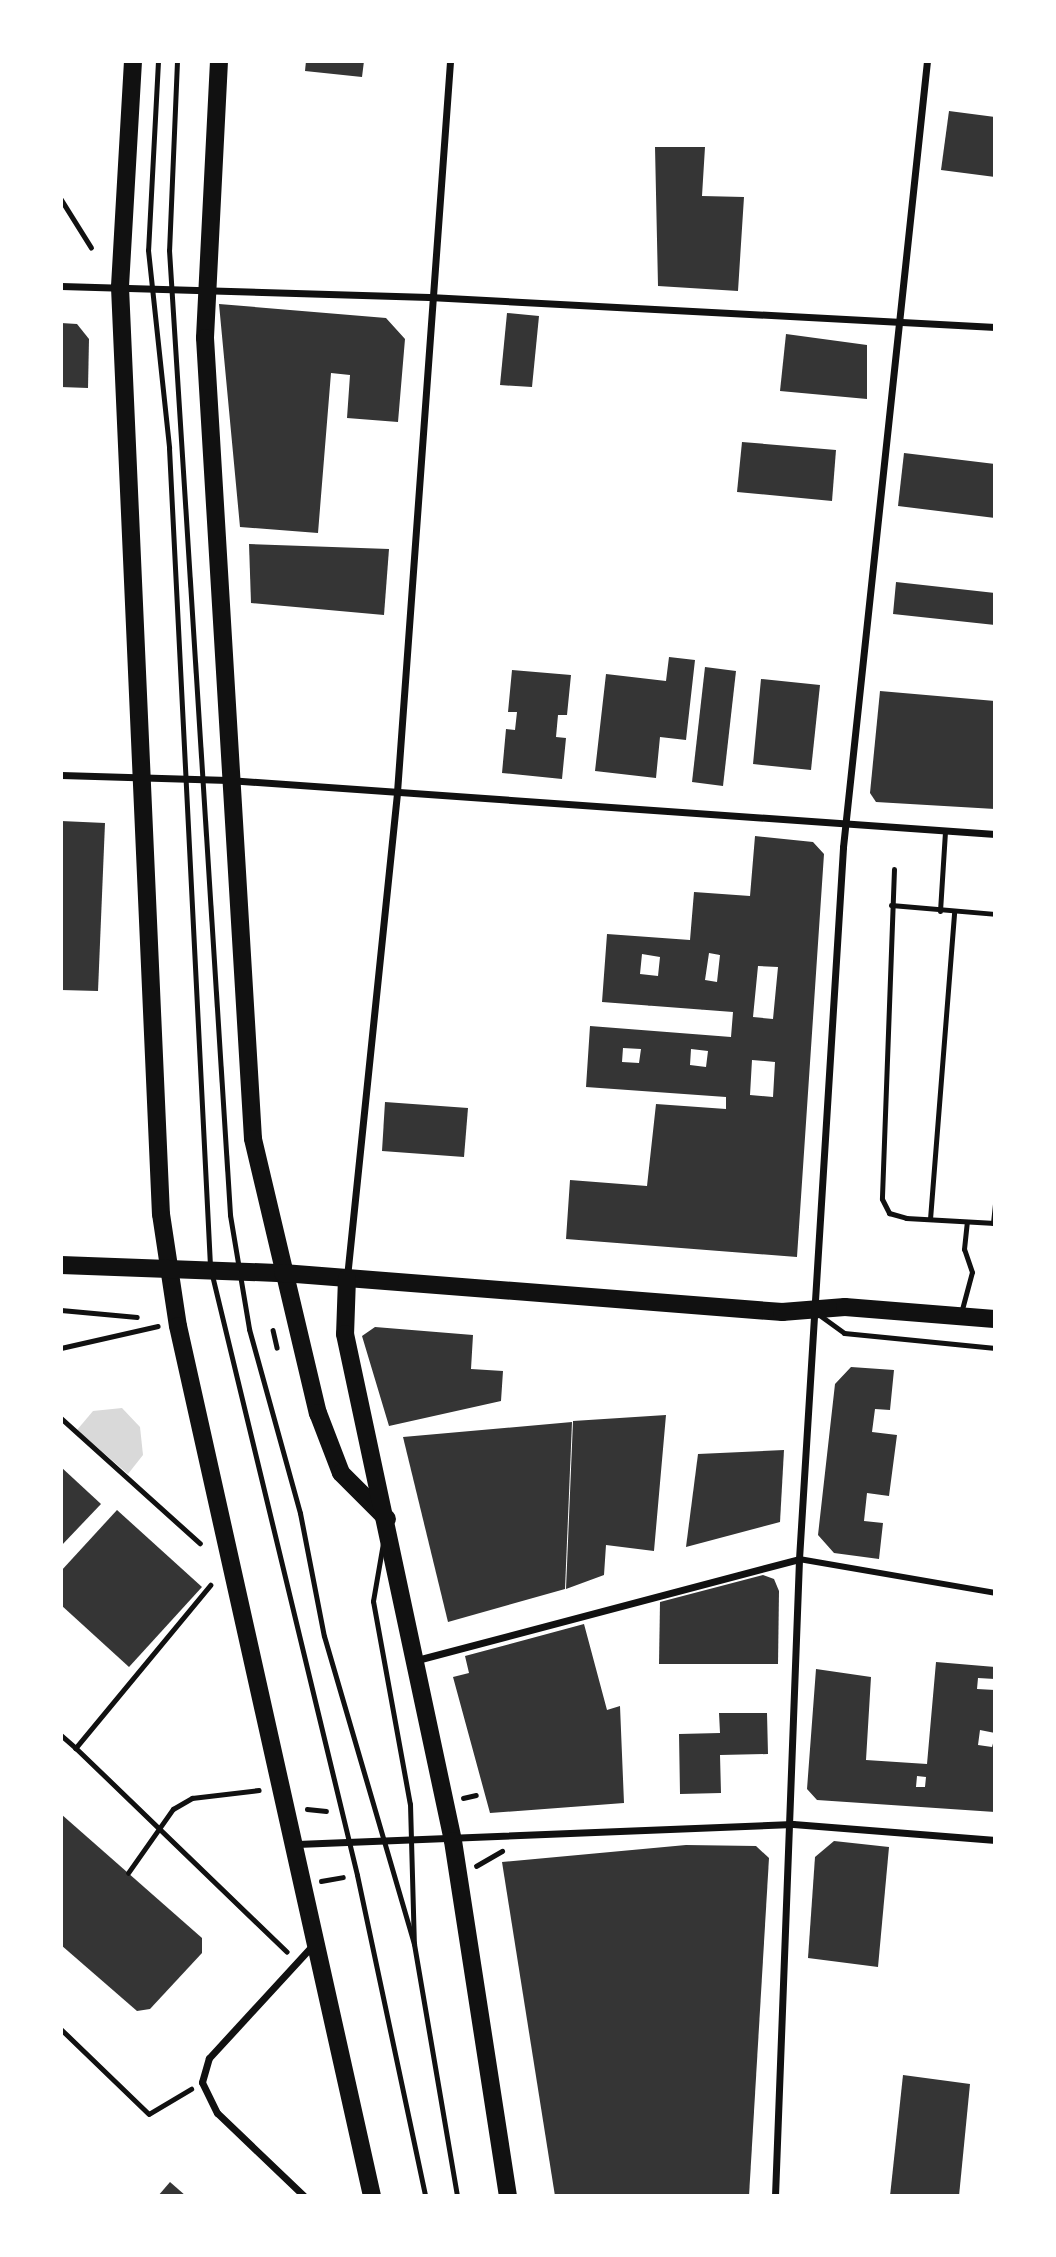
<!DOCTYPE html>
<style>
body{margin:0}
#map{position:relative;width:1056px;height:2257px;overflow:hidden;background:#fff;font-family:Overpass,sans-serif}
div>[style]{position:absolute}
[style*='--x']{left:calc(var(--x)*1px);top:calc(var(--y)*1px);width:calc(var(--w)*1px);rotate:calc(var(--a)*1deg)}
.water>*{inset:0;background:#d9d9d9}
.building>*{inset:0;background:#353535}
.path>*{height:4.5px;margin:-2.25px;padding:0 2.25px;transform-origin:2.25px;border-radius:2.25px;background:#111}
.service>*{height:5px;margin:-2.5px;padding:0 2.5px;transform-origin:2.5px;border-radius:2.5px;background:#111}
.pedestrian>*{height:6px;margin:-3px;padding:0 3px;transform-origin:3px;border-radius:3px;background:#111}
.minor>*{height:7px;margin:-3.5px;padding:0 3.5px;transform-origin:3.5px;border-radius:3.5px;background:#111}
.primary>*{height:18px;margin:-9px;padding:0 9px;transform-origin:9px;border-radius:9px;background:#111}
span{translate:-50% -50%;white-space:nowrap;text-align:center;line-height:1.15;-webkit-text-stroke:5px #fff;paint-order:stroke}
.frame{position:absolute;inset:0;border:63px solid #fff;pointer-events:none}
</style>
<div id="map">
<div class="water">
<div style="clip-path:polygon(122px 1408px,140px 1427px,143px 1455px,128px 1474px,77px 1430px,93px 1411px)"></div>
</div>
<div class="building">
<div style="clip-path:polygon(306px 61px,364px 61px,362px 77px,305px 71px)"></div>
<div style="clip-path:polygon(949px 111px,995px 117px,995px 177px,941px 170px)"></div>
<div style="clip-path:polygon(655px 147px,705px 147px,702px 196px,744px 197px,738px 291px,658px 286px)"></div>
<div style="clip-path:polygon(219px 304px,386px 318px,405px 339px,398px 422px,347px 418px,350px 375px,331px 373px,318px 533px,240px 527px)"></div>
<div style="clip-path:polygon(507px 313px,539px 316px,532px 387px,500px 385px)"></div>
<div style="clip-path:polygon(61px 323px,77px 324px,89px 339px,88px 388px,61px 387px)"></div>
<div style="clip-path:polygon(786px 334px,867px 345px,867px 399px,780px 391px)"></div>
<div style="clip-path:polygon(742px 442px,836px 450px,832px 501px,737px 492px)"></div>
<div style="clip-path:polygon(904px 453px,995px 464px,995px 518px,898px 506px)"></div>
<div style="clip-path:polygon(249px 544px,389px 549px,384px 615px,251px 603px)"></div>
<div style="clip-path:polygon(896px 582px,995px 593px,995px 625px,893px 614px)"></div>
<div style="clip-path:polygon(669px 657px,695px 660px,686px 740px,660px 737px,656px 778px,595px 771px,606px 674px,666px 681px)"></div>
<div style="clip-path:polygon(705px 667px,736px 671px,723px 786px,692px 782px)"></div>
<div style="clip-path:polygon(512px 670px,571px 675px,567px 715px,558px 715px,556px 737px,566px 738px,562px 779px,502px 773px,506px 729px,515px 730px,517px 712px,508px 712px)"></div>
<div style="clip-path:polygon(761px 679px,820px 685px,811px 770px,753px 764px)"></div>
<div style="clip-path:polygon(880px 691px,995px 701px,995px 809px,876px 802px,870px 793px)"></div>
<div style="clip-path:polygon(61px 821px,105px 823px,98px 991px,61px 990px)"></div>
<div style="clip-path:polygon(evenodd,755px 836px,813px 842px,824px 854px,797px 1257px,566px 1239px,570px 1180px,647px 1186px,656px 1104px,726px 1109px,726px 1097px,586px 1087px,590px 1026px,731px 1037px,733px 1012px,602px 1002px,607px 934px,690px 940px,694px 892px,750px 896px,755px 836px,709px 953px,720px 955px,717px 982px,705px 980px,709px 953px,755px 836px,642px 954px,660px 957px,658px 976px,640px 974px,642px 954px,755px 836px,758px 966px,778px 967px,773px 1019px,753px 1017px,758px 966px,755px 836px,623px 1048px,641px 1049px,639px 1063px,622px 1062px,623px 1048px,755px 836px,691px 1049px,708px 1051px,706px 1067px,690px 1065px,691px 1049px,755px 836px,752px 1060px,775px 1062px,773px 1097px,750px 1095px,752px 1060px)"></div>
<div style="clip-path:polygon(385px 1102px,468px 1108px,464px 1157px,382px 1151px)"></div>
<div style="clip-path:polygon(375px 1327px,473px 1335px,471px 1369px,503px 1371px,501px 1401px,389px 1426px,362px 1336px)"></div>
<div style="clip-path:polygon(851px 1367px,894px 1370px,890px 1410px,875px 1409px,872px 1432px,897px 1435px,889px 1496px,867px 1493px,864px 1521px,883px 1523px,879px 1559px,834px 1553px,818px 1535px,835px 1384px)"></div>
<div style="clip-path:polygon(666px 1415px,654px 1551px,606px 1545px,604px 1575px,566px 1589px,573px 1421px)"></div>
<div style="clip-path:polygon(572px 1422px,565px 1589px,448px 1622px,403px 1437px)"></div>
<div style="clip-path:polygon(784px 1450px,780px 1522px,686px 1547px,698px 1454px)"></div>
<div style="clip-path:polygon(61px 1467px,101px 1504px,61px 1546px)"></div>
<div style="clip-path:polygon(117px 1510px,202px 1587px,129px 1667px,61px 1605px,61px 1571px)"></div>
<div style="clip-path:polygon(763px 1575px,774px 1579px,779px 1591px,778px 1664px,659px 1664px,660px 1602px)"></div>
<div style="clip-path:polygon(584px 1624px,607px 1710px,620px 1706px,624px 1803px,490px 1813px,453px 1677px,469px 1673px,465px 1656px)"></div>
<div style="clip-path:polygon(evenodd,936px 1662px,995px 1667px,995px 1679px,978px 1678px,977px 1689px,995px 1690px,995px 1733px,980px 1730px,978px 1745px,992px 1747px,995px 1736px,995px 1812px,817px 1800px,807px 1789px,816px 1669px,871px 1677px,866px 1760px,927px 1764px,936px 1662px,917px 1776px,926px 1777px,925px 1787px,916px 1787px,917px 1776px)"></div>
<div style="clip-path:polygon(719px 1713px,767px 1713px,768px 1754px,720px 1755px,721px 1793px,680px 1794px,679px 1734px,720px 1733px)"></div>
<div style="clip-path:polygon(61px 1814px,202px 1938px,202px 1953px,150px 2009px,137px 2011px,61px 1945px)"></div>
<div style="clip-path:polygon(834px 1841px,889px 1847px,878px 1967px,808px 1958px,815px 1857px)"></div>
<div style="clip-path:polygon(686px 1845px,756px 1846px,769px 1858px,749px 2196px,555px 2196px,502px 1862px)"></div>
<div style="clip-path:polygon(903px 2075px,970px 2084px,959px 2196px,890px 2196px)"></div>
<div style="clip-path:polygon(170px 2182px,186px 2196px,158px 2196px)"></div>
</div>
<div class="path">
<div style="--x:61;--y:199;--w:57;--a:58"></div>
<div style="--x:61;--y:1310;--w:76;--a:5.3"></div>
<div style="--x:273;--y:1330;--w:18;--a:77"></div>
<div style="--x:61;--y:1348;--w:99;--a:-12.8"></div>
<div style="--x:61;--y:1418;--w:187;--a:42"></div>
<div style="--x:211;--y:1585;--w:212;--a:129.6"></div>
<div style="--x:76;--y:1748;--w:293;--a:44"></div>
<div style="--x:61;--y:1735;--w:20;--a:41"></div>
<div style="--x:463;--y:1798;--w:13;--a:-13"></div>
<div style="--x:307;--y:1809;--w:19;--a:6"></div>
<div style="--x:476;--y:1866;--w:30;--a:-30"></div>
<div style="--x:128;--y:1873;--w:78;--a:-54.9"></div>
<div style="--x:173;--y:1809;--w:22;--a:-30"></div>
<div style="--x:192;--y:1798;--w:67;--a:-6.8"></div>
<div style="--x:321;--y:1881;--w:22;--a:-10"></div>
<div style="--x:61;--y:2029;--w:122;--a:44"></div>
<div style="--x:149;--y:2114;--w:49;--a:-30.8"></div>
</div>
<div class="service">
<div style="--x:158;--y:61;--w:189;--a:93"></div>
<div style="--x:148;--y:250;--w:199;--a:83.9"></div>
<div style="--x:169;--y:448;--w:818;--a:87.13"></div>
<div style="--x:177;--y:61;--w:189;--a:92.4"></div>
<div style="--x:169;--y:250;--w:967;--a:86.38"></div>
<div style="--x:230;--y:1215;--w:116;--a:80.5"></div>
<div style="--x:249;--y:1329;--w:191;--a:74.5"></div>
<div style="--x:300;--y:1513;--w:125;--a:79"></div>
<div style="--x:324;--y:1636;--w:321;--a:73.7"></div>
<div style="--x:894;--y:869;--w:330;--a:92.1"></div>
<div style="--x:882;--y:1199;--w:16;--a:63"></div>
<div style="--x:889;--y:1213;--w:18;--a:16"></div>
<div style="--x:906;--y:1218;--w:89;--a:3.2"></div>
<div style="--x:891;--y:905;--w:104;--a:4.9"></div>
<div style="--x:940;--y:911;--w:80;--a:-86.4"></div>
<div style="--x:930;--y:1219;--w:308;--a:-85.5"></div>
<div style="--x:993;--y:1223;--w:19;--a:-84"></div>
<div style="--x:212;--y:1275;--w:617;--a:76.41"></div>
<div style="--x:357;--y:1875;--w:328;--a:78"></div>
<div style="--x:961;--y:1313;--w:42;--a:-75"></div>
<div style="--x:972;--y:1272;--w:24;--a:-109"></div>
<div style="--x:964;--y:1249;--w:27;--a:-84"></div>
<div style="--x:818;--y:1314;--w:32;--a:36"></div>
<div style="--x:844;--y:1333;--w:152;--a:5.7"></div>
<div style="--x:383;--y:1543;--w:59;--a:99.8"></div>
<div style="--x:373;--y:1601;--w:206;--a:79.7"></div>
<div style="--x:410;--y:1804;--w:140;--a:88.4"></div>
<div style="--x:414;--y:1944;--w:256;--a:80.3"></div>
</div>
<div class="pedestrian">
<div style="--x:799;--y:1559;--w:199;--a:9.8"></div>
</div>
<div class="minor">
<div style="--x:61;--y:286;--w:368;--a:1.7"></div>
<div style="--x:429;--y:297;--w:567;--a:3.03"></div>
<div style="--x:61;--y:775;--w:167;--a:1.7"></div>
<div style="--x:228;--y:780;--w:769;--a:4.03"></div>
<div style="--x:347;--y:1277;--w:488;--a:-84.1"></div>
<div style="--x:397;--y:792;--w:733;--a:-85.85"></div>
<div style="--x:417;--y:1660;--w:395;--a:-14.8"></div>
<div style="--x:297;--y:1844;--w:496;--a:-2.3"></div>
<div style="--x:793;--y:1824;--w:203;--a:4.5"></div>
<div style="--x:304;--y:2196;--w:120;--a:-136.3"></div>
<div style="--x:217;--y:2113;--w:34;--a:-116"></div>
<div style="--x:202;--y:2082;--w:25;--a:-74"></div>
<div style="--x:209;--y:2058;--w:155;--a:-47.4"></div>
<div style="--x:775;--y:2196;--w:637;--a:-87.84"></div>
<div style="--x:799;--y:1559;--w:713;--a:-86.46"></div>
<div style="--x:843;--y:847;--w:790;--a:-83.9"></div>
</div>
<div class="primary">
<div style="--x:133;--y:61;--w:226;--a:93.3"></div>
<div style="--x:120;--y:287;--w:928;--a:87.47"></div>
<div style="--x:161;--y:1214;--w:113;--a:81.4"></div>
<div style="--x:178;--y:1326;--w:891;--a:77.43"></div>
<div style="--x:219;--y:61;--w:277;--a:92.9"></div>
<div style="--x:205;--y:338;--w:802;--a:86.57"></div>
<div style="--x:253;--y:1139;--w:282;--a:76.7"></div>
<div style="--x:318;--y:1413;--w:64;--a:69"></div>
<div style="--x:341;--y:1473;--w:65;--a:45"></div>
<div style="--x:61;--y:1265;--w:222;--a:2.1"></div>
<div style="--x:283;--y:1273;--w:501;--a:4.47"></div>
<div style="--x:782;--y:1312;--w:63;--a:-4.5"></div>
<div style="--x:845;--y:1307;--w:150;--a:4.6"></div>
<div style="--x:347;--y:1278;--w:56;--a:92"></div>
<div style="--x:345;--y:1334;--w:518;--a:77.97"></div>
<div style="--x:453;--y:1841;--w:359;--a:81.2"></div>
</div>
<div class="frame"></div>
</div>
